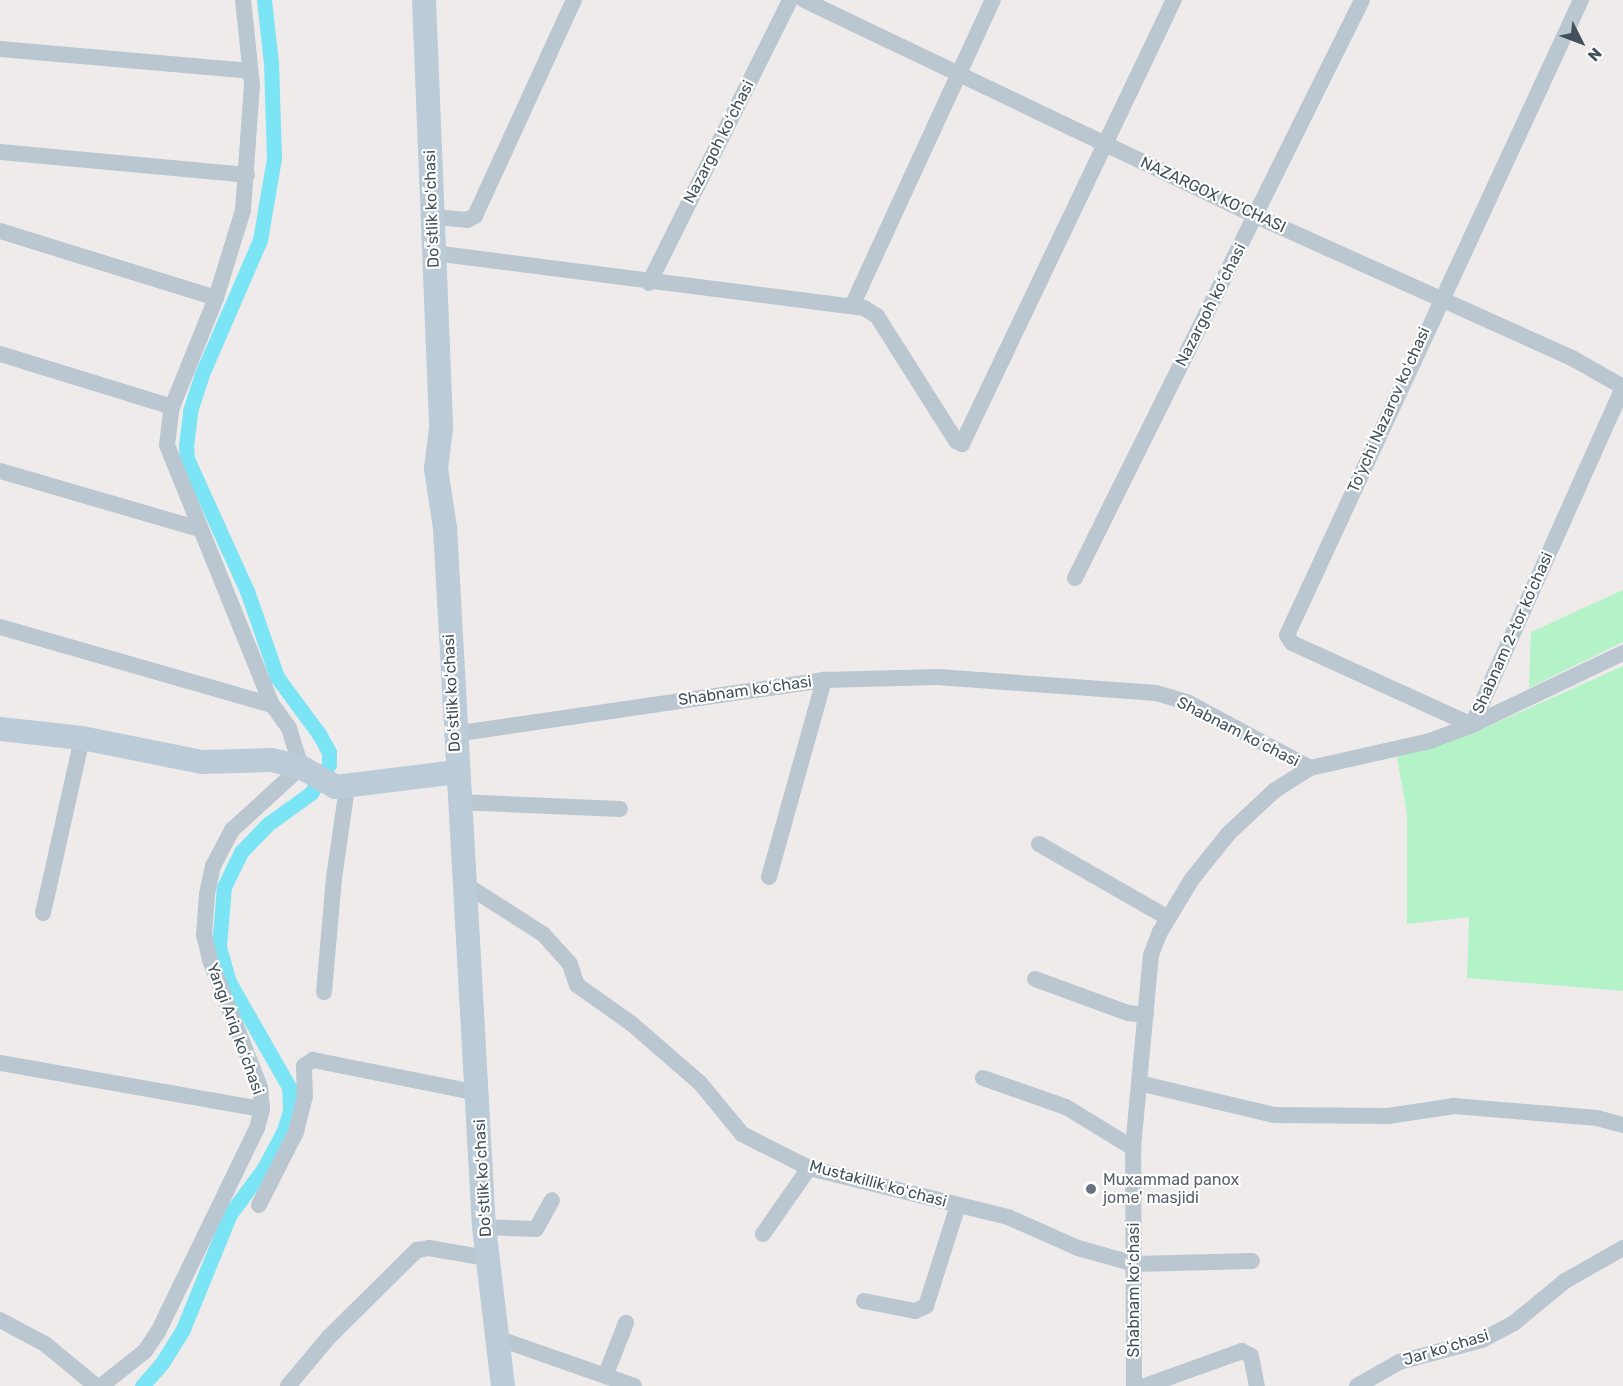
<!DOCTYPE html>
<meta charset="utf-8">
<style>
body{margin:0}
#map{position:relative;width:1623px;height:1386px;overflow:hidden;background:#efebeb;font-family:Rubik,sans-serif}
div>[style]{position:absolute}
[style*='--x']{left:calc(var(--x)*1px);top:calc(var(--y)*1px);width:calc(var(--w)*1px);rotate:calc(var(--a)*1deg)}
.green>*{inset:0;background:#b3f3c7}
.canal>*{height:15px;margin:-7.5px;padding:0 7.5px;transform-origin:7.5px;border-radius:7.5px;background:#7be4f5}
.street>*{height:16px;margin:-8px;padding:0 8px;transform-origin:8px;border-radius:8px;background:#bac7d0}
.secondary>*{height:24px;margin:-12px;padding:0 12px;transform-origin:12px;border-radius:12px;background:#bbcbd7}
.dots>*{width:16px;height:16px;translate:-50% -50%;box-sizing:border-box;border:3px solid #fff;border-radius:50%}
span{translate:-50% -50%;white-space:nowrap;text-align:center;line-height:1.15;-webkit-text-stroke:4.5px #fff;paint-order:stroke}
.street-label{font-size:16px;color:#42515a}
.worship-label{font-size:16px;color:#5b616d}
.left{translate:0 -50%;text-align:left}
.north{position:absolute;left:1551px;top:12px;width:60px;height:60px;-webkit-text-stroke:4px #fff;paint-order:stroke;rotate:132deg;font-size:16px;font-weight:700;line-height:24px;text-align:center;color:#42515a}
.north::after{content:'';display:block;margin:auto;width:21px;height:27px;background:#42515a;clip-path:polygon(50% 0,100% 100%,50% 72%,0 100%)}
</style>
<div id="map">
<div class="green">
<div style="clip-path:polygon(1623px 590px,1623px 642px,1529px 688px,1531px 632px)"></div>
<div style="clip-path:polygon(1623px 666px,1623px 991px,1467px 978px,1469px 917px,1407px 924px,1407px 814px,1397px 757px,1487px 727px)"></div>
</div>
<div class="canal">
<div style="--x:142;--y:1386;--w:30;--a:-49"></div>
<div style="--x:162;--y:1363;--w:40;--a:-58"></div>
<div style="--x:183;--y:1329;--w:124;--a:-67.8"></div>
<div style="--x:230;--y:1214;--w:57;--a:-53.5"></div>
<div style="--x:264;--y:1168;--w:40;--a:-62"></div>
<div style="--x:283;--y:1133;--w:23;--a:-72"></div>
<div style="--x:290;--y:1111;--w:24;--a:-92"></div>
<div style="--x:289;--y:1087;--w:121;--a:-119.7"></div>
<div style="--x:229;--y:982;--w:37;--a:-106"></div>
<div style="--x:219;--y:946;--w:59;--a:-85.2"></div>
<div style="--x:224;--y:887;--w:39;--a:-64"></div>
<div style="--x:241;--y:852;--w:39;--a:-46"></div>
<div style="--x:268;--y:824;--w:53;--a:-35.8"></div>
<div style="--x:311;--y:793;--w:34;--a:-58"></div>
<div style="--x:329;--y:764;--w:12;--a:-90"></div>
<div style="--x:329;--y:752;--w:21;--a:-119"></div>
<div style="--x:319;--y:734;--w:71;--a:-126.4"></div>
<div style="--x:277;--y:677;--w:91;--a:-109.2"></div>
<div style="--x:247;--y:591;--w:145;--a:-114.4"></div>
<div style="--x:187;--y:459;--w:13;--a:-94"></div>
<div style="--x:186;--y:446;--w:35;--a:-83"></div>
<div style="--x:190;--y:411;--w:39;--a:-72"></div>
<div style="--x:202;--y:374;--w:146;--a:-66.6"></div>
<div style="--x:260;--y:240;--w:83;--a:-80.3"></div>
<div style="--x:274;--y:158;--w:95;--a:-91.8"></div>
<div style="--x:271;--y:63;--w:63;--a:-96.3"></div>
</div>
<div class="street">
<div style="--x:804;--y:0;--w:501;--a:25.54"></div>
<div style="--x:1256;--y:216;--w:346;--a:24.2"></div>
<div style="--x:1572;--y:358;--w:59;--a:29.6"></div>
<div style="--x:1581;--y:0;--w:700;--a:114.84"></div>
<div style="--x:1287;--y:635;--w:9;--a:58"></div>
<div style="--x:1292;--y:643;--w:198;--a:24.5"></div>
<div style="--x:1472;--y:725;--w:167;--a:-25.5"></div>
<div style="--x:0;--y:49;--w:251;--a:5"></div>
<div style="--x:0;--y:152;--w:248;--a:5.3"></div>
<div style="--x:434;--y:217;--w:33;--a:5"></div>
<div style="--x:467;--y:220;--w:9;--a:-27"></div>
<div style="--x:475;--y:216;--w:238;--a:-65.4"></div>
<div style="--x:0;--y:231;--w:226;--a:17.2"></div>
<div style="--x:434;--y:253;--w:434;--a:7.3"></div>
<div style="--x:864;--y:308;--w:15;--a:32"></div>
<div style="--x:877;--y:316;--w:148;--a:57.7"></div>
<div style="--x:956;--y:441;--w:7;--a:27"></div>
<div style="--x:962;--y:444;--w:492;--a:-64.5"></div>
<div style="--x:649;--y:283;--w:316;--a:-63.5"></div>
<div style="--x:852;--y:306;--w:337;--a:-65.3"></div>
<div style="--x:0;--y:354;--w:180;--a:17.1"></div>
<div style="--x:0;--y:471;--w:207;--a:16.2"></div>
<div style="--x:1075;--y:578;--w:645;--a:-63.59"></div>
<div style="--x:0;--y:627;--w:283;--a:16"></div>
<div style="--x:454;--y:734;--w:374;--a:-8.3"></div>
<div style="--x:824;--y:680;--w:114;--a:-1.5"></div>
<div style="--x:938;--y:677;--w:219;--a:4.2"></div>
<div style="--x:1156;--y:693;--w:32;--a:16"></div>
<div style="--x:1187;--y:702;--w:140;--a:28.2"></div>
<div style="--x:459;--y:802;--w:161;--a:2.5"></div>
<div style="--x:1039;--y:844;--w:149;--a:29.8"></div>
<div style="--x:769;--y:877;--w:205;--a:-74.4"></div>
<div style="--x:466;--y:885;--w:91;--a:32.5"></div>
<div style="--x:543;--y:934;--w:40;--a:48"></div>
<div style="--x:570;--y:964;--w:22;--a:72"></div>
<div style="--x:577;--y:985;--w:67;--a:35.3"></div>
<div style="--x:632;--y:1024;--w:90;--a:40.9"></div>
<div style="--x:700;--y:1083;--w:66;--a:50.5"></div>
<div style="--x:742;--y:1134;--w:75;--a:26.9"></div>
<div style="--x:809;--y:1168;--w:205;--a:13.8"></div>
<div style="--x:1008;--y:1217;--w:77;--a:23.9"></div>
<div style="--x:1078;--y:1248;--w:59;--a:15.7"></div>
<div style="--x:1135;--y:1264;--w:117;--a:-1.5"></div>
<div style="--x:43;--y:913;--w:179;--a:-77.4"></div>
<div style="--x:1035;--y:979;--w:99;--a:20.1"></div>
<div style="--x:1128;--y:1013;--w:18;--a:6"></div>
<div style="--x:324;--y:992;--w:114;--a:-85"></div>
<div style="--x:334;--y:878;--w:91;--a:-81.8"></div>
<div style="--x:0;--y:1063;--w:266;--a:10"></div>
<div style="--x:983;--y:1078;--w:88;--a:19.3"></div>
<div style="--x:1066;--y:1107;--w:79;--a:31.5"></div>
<div style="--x:1139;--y:1083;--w:139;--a:13.3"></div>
<div style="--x:1274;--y:1115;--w:114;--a:0.5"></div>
<div style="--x:1388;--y:1116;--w:67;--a:-8.6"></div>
<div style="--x:1454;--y:1106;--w:144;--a:4.8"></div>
<div style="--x:1597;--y:1118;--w:27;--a:15"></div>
<div style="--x:259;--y:1205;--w:82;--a:-63.1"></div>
<div style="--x:296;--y:1132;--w:36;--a:-76"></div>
<div style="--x:305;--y:1097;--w:31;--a:-92"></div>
<div style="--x:304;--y:1066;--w:11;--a:-34"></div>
<div style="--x:313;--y:1060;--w:168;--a:11.3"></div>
<div style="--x:484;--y:1227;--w:52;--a:2.2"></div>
<div style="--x:536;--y:1229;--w:33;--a:-61"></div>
<div style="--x:763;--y:1234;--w:80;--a:-55.1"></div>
<div style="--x:864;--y:1301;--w:52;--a:11.1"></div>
<div style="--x:915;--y:1311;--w:12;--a:-24"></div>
<div style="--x:926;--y:1306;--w:106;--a:-72.4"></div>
<div style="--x:0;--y:1320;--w:51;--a:28.1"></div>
<div style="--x:45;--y:1344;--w:66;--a:39.5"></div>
<div style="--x:497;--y:1338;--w:145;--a:19.3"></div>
<div style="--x:606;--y:1374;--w:55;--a:-68.6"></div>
<div style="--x:101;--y:1386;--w:56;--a:-38.5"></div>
<div style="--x:145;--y:1351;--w:23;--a:-56"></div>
<div style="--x:158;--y:1332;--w:227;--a:-64.1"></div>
<div style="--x:257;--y:1128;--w:20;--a:-75"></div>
<div style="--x:262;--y:1109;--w:22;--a:-95"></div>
<div style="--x:260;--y:1087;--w:136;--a:-111.5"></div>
<div style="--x:210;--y:960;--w:26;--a:-103"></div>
<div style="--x:204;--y:935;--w:41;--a:-85.8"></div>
<div style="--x:207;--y:894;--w:29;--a:-78"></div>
<div style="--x:213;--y:866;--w:41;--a:-62.2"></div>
<div style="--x:232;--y:830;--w:93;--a:-42.4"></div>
<div style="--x:301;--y:767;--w:41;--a:-107.1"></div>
<div style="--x:289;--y:728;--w:29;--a:-126"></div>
<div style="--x:272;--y:705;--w:280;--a:-112"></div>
<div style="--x:167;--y:445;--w:38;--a:-83"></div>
<div style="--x:172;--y:407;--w:118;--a:-68"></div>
<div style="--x:216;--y:298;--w:92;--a:-72.9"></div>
<div style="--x:243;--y:210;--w:125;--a:-85.9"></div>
<div style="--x:252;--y:85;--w:85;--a:-96"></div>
<div style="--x:288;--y:1386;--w:64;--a:-50.1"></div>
<div style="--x:329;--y:1337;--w:124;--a:-44.7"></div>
<div style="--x:417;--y:1250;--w:12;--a:-9"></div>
<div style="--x:429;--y:1248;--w:59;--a:9.8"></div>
<div style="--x:1134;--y:1386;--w:238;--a:-90.2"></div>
<div style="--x:1133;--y:1148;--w:194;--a:-84.7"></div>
<div style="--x:1151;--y:955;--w:25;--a:-69"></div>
<div style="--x:1160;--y:932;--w:62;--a:-58.9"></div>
<div style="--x:1192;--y:879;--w:59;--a:-51.2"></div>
<div style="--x:1229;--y:833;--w:62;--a:-43"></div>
<div style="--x:1274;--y:791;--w:43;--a:-32.6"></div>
<div style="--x:1310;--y:768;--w:123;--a:-12.7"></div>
<div style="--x:1430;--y:741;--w:45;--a:-20.9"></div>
<div style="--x:1472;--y:725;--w:369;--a:-65.9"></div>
<div style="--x:1145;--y:1386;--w:103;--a:-19.8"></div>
<div style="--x:1242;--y:1351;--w:10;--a:29"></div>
<div style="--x:1251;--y:1356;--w:31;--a:79"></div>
<div style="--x:1357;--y:1386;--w:48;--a:-29.7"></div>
<div style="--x:1399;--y:1362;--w:86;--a:-14.8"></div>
<div style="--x:1482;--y:1340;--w:36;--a:-28"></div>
<div style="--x:1514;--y:1323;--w:66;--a:-39.5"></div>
<div style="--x:1565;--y:1281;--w:67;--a:-29.6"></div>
</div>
<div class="secondary">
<div style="--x:424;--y:0;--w:428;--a:87.7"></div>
<div style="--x:441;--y:428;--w:41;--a:97"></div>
<div style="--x:436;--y:469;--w:60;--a:81.3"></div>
<div style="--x:445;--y:528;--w:700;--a:86.81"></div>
<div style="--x:484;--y:1227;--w:160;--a:83.2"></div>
<div style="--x:0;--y:729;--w:82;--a:6.3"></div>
<div style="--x:82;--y:738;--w:122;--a:11.3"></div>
<div style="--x:202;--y:762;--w:70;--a:-1.6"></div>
<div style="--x:272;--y:760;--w:30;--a:14"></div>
<div style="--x:301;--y:767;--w:39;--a:30"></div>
<div style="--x:335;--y:787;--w:123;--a:-7"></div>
</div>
<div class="dots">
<div style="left:1091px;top:1189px;background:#6b7280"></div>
</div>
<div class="street-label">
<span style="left:719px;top:142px;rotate:-63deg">Nazargoh koʻchasi</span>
<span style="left:1213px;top:195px;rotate:25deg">NAZARGOX KO'CHASI</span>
<span style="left:432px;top:209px;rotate:-92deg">Doʻstlik koʻchasi</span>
<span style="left:1211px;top:305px;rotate:-63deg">Nazargoh koʻchasi</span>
<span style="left:1389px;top:410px;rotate:-66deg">To'ychi Nazarov koʻchasi</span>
<span style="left:1513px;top:633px;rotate:-66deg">Shabnam 2-tor koʼchasi</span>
<span style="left:745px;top:691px;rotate:-8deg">Shabnam koʻchasi</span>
<span style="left:452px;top:693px;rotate:-93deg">Doʻstlik koʻchasi</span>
<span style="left:1238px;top:732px;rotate:27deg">Shabnam koʻchasi</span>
<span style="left:235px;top:1029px;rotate:70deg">Yangi Ariq koʻchasi</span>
<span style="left:483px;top:1178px;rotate:-93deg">Doʻstlik koʻchasi</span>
<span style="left:878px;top:1184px;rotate:15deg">Mustakillik koʻchasi</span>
<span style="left:1134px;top:1290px;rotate:-90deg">Shabnam koʻchasi</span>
<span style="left:1446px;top:1348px;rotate:-17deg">Jar koʻchasi</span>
</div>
<div class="worship-label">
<span class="left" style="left:1103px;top:1189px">Muxammad panox<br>jome' masjidi</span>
</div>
<div class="north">N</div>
</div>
